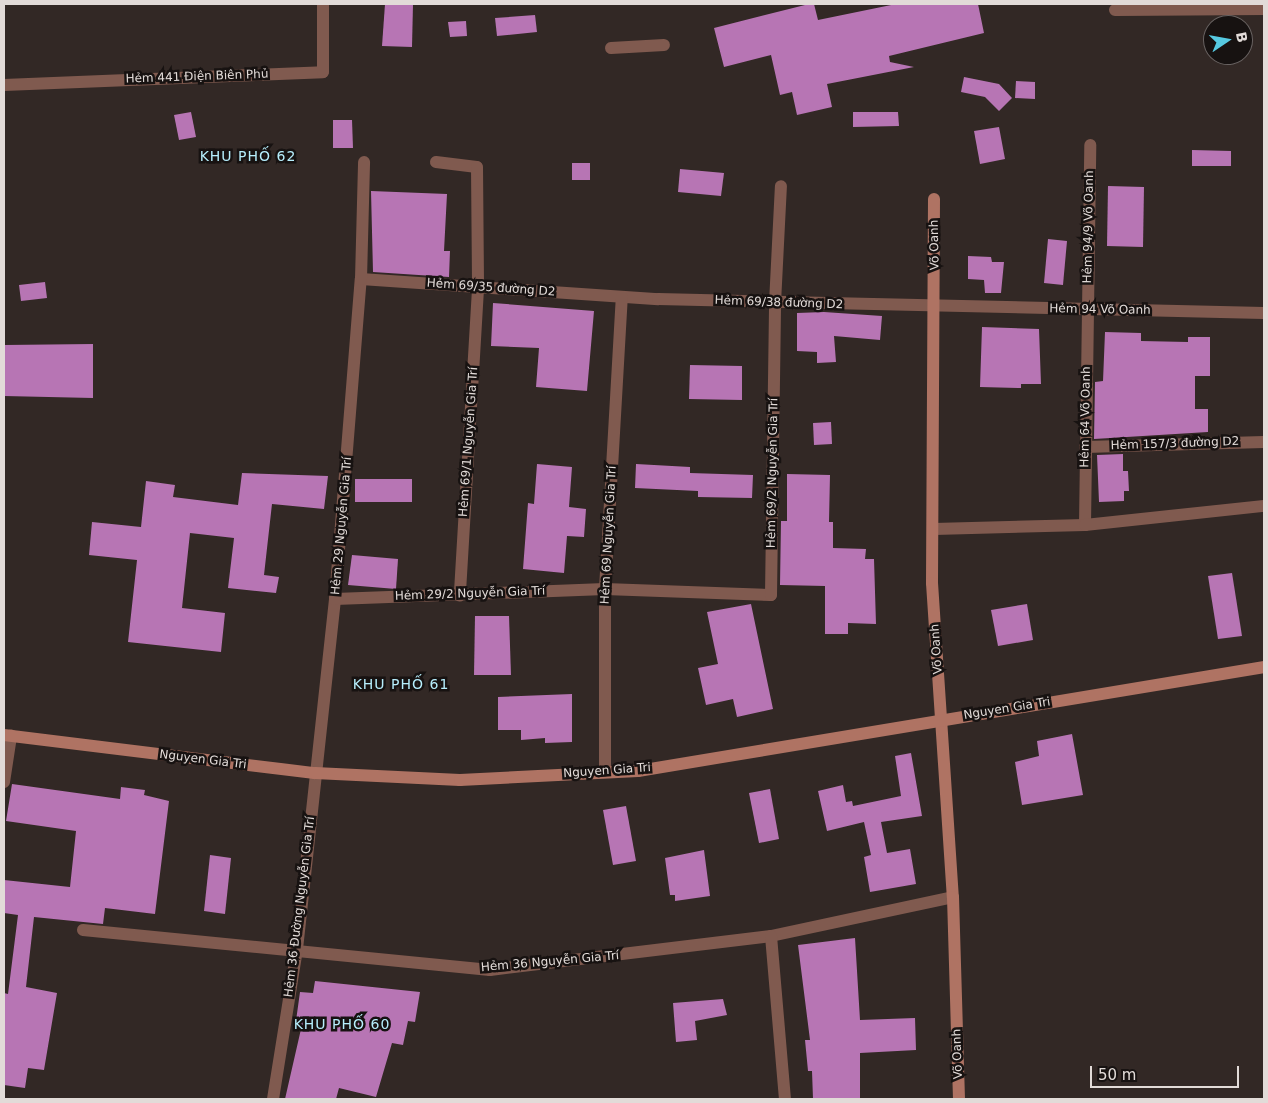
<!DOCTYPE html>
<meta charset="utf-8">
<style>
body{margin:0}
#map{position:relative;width:1268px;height:1103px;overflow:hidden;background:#322825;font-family:"DejaVu Sans",sans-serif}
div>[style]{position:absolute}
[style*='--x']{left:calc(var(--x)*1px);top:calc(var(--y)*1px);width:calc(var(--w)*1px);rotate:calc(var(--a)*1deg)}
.building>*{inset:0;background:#b775b4}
.street>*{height:12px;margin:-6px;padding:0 6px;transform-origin:6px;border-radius:6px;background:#805a4f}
.secondary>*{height:12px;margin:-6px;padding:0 6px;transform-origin:6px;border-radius:6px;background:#af7363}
span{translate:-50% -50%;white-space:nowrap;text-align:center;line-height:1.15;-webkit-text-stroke:5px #171211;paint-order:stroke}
.street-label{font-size:12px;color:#e2dbd8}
.neighbourhood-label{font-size:14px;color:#b6eefc;letter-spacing:1px}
.frame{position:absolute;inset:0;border:5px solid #e2dbd8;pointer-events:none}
.north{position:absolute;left:1203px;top:15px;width:50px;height:50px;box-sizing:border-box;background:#171211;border:1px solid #686261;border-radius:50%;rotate:78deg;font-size:14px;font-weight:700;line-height:20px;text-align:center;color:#e2dbd8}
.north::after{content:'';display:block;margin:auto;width:18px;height:22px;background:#56c9e1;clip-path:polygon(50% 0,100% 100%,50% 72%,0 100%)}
.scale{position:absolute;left:1090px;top:1066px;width:149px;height:22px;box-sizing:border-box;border:2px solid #e2dbd8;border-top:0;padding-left:6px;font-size:15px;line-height:18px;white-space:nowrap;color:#e2dbd8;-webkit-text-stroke:4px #171211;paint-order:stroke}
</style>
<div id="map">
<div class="building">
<div style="clip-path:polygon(385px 4px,413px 4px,412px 47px,382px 46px)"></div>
<div style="clip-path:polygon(809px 4px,814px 4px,818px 20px,896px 4px,978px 4px,984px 33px,889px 56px,890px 62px,914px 67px,827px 84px,832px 107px,797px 115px,792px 92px,780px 95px,771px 55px,724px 67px,714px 28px)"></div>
<div style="clip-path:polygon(535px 15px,537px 32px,497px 36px,495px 18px)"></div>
<div style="clip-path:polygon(466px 21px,467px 36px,450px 37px,448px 22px)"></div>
<div style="clip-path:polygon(964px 77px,999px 84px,1012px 98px,999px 111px,985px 97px,961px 92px)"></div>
<div style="clip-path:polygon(1016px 81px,1035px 82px,1035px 99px,1015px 98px)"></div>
<div style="clip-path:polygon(191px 112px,196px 137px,179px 140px,174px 115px)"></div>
<div style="clip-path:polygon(853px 112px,898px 112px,899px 126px,853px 127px)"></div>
<div style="clip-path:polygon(333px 120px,352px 120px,353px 148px,333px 148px)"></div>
<div style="clip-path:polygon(999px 127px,1005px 159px,980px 164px,974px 131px)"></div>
<div style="clip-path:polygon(1192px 150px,1231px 151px,1231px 166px,1192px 166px)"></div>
<div style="clip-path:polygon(572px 163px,590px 163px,590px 180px,572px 180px)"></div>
<div style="clip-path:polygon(680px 169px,724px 173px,721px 196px,678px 192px)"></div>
<div style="clip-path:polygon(1108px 186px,1144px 187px,1143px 247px,1107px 246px)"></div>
<div style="clip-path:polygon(371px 191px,447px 194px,444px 251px,450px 251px,449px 277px,373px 272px)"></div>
<div style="clip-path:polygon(1048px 239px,1067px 241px,1063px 285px,1044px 283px)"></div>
<div style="clip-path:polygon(968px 256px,991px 257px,992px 262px,1004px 262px,1001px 293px,985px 293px,984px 280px,968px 279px)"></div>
<div style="clip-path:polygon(45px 282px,47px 298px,21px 301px,19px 285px)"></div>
<div style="clip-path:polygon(493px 303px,594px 311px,587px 391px,536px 387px,539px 348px,491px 346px)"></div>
<div style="clip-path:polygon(824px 312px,882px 316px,880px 340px,834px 336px,836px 362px,817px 363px,817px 352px,797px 351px,797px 313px)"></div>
<div style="clip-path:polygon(982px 327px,1039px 329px,1041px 384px,1021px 384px,1021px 388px,980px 387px)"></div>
<div style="clip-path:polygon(1105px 332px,1141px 333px,1141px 341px,1188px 342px,1188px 337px,1210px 337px,1210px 376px,1195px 376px,1195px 409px,1208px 409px,1208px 432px,1094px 439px,1095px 382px,1103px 381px)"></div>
<div style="clip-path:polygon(93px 344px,93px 398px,4px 396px,4px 345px)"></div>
<div style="clip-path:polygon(690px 365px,742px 366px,742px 400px,689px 399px)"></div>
<div style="clip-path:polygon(831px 422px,832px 444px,814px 445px,813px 423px)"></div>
<div style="clip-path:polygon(1123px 454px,1123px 471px,1128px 471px,1129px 491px,1124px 491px,1124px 501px,1099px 502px,1097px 455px)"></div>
<div style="clip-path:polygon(537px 464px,572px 467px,569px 507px,586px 509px,584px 537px,567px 536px,564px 573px,523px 569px,528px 503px,534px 504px)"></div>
<div style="clip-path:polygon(636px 464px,690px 467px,690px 473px,753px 475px,752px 498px,698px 497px,698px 491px,635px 488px)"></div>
<div style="clip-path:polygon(242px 473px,328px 476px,324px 509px,272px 504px,264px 575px,279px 577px,276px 593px,228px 588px,234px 538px,190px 533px,182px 608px,225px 613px,221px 652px,128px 642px,137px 560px,89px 555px,92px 522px,141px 527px,146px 481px,175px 485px,173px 497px,238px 505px)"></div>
<div style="clip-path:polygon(787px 474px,830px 475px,829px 522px,833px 522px,833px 548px,866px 549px,865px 559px,874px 559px,876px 624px,848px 623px,848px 634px,825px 634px,825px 586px,780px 585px,781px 521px,787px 521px)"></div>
<div style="clip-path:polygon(355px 479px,412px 479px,412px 502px,355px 502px)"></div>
<div style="clip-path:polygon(352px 555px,398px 559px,396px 589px,348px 585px)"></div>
<div style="clip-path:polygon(1232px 573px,1242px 636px,1218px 639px,1208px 576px)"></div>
<div style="clip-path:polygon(751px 604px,773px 709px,737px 717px,733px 699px,706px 705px,698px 668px,718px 664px,707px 612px)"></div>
<div style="clip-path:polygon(1027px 604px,1033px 640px,998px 646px,991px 610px)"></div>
<div style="clip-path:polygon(475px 616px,509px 616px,511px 675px,474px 675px)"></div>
<div style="clip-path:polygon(572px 694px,572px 742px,545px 743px,545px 738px,521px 740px,521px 730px,498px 730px,498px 697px)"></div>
<div style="clip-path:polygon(1072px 734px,1083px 795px,1022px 805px,1015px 762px,1039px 756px,1037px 741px)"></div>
<div style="clip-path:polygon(911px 753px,922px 816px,881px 822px,887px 853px,910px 849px,916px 884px,870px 892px,864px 857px,871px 855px,864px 822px,827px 831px,818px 791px,843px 785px,846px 802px,852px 801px,853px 806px,901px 796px,895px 756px)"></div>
<div style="clip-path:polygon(12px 784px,120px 799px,121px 787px,145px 790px,144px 795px,169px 801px,155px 914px,105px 908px,103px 924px,34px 917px,26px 987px,57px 993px,44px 1070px,28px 1068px,25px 1088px,4px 1085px,4px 993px,8px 994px,18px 915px,4px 913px,4px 880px,70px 887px,76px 831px,6px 821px)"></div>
<div style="clip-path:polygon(770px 789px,779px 839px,759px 843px,749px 793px)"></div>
<div style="clip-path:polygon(626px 806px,636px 861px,613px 865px,603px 810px)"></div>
<div style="clip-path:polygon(704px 850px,710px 896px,675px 901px,675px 895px,670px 895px,665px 858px)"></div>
<div style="clip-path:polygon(210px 855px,231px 858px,225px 914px,204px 911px)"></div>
<div style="clip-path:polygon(855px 938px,860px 1020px,915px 1018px,916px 1050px,860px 1053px,860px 1099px,813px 1099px,812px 1071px,808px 1071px,805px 1040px,810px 1040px,798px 945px)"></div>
<div style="clip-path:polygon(315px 981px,420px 992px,415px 1022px,408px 1021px,403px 1045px,392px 1043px,376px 1097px,339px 1088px,336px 1099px,285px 1099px,301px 1029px,295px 1028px,300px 992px,313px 993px)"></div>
<div style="clip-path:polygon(723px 999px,727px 1015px,695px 1021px,697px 1040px,676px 1042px,673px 1003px)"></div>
</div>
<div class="street">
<div style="--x:1115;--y:10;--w:149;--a:-0.4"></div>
<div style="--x:611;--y:48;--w:53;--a:-3.2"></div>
<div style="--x:4;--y:85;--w:319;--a:-2.3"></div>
<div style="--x:323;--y:72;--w:68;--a:-90"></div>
<div style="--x:436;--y:162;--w:41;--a:7"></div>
<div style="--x:477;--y:167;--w:122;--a:89.5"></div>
<div style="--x:478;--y:289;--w:307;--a:93.4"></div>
<div style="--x:361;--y:279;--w:298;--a:3.9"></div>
<div style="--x:658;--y:299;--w:606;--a:1.32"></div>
<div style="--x:1085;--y:447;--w:179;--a:-1.6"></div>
<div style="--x:1085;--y:525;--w:380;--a:-89.2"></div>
<div style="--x:934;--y:529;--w:151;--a:-1.5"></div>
<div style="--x:1085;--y:525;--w:180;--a:-6.1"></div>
<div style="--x:335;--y:599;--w:270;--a:-2.1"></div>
<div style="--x:605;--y:589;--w:166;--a:2.1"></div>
<div style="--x:771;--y:595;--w:292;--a:-89.2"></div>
<div style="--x:775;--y:303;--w:117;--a:-87.1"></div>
<div style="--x:605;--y:772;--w:183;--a:-90"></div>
<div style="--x:605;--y:589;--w:292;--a:-86.7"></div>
<div style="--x:4;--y:782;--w:47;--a:-81.3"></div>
<div style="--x:83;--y:930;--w:409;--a:5.6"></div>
<div style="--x:490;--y:970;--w:283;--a:-6.9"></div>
<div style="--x:771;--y:936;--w:186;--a:-12.1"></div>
<div style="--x:771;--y:936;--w:164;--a:85.1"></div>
<div style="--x:273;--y:1099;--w:152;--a:-80.9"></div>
<div style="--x:297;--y:949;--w:352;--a:-83.8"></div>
<div style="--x:335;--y:599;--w:321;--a:-85.4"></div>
<div style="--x:361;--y:279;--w:117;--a:-88.5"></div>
</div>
<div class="secondary">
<div style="--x:934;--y:199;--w:384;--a:90.3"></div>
<div style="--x:932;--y:583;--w:315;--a:86.2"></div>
<div style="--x:953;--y:897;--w:202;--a:88.3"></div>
<div style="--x:4;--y:735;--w:313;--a:7"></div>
<div style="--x:315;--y:773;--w:145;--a:2.8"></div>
<div style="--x:460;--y:780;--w:178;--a:-2.9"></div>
<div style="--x:638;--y:771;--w:635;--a:-9.43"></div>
</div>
<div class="street-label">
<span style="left:197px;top:77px;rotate:-2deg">Hẻm 441 Điện Biên Phủ</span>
<span style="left:1089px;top:227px;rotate:-89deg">Hẻm 94/9 Võ Oanh</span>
<span style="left:935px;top:245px;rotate:-91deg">Võ Oanh</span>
<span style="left:491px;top:288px;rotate:4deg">Hẻm 69/35 đường D2</span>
<span style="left:779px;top:303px;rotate:2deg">Hẻm 69/38 đường D2</span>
<span style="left:1100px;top:310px;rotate:1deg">Hẻm 94 Võ Oanh</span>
<span style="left:1086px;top:417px;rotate:-89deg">Hẻm 64 Võ Oanh</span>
<span style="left:469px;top:442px;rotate:-86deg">Hẻm 69/1 Nguyễn Gia Trí</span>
<span style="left:1175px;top:444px;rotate:-2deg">Hẻm 157/3 đường D2</span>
<span style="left:773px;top:473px;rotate:-89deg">Hẻm 69/2 Nguyễn Gia Trí</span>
<span style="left:342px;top:526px;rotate:-85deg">Hẻm 29 Nguyễn Gia Trí</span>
<span style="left:609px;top:535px;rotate:-87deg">Hẻm 69 Nguyễn Gia Trí</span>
<span style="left:470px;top:594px;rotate:-2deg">Hẻm 29/2 Nguyễn Gia Trí</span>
<span style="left:937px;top:649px;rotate:-94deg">Võ Oanh</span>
<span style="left:1007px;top:709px;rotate:-9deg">Nguyen Gia Tri</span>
<span style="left:203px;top:760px;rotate:7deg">Nguyen Gia Tri</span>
<span style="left:607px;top:771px;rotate:-4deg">Nguyen Gia Tri</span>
<span style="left:300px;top:907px;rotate:-83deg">Hẻm 36 Đường Nguyễn Gia Trí</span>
<span style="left:550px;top:962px;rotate:-5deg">Hẻm 36 Nguyễn Gia Trí</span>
<span style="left:958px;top:1054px;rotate:-92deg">Võ Oanh</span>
</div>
<div class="neighbourhood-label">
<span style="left:248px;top:156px">KHU PHỐ 62</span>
<span style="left:401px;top:684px">KHU PHỐ 61</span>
<span style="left:342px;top:1024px">KHU PHỐ 60</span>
</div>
<div class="frame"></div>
<div class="north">B</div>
<div class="scale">50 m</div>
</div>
